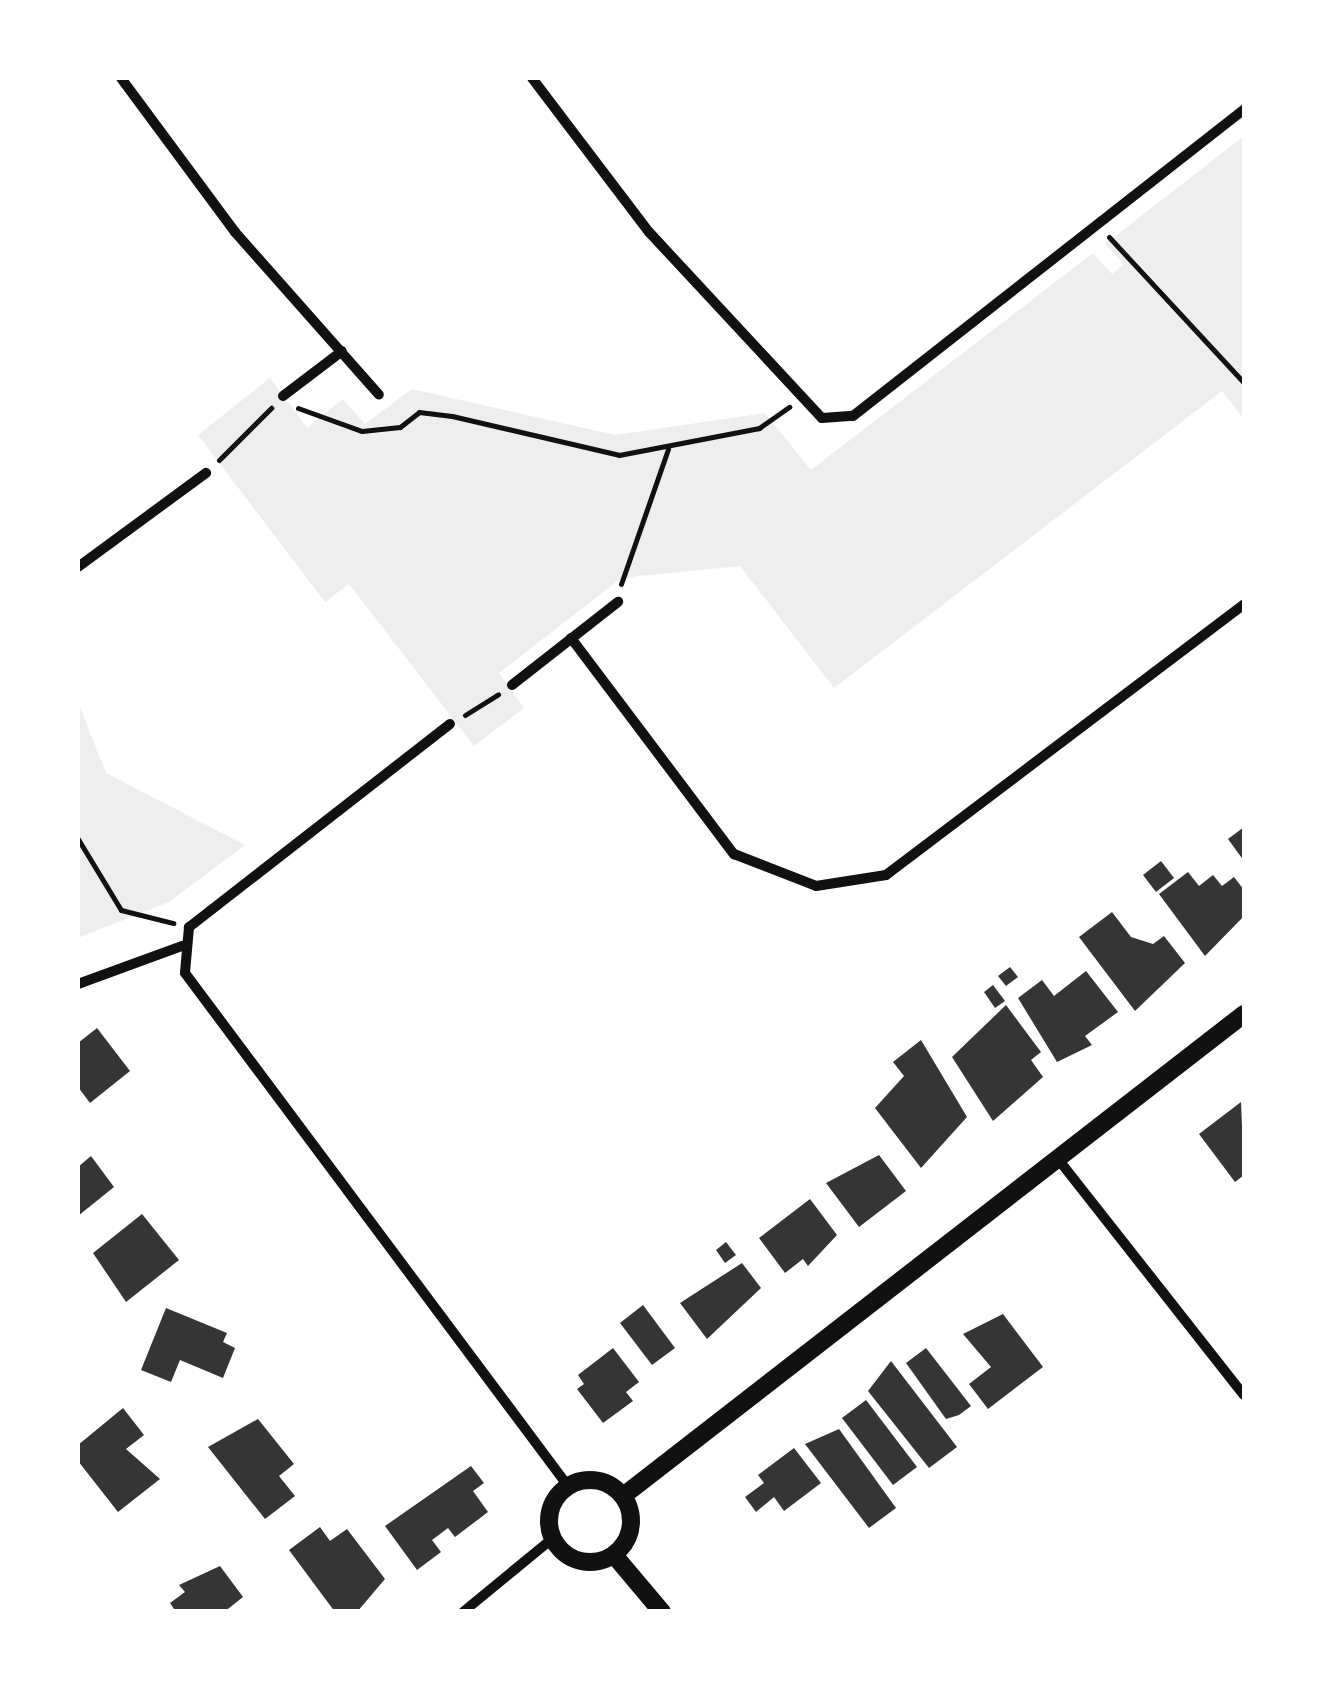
<!DOCTYPE html>
<style>
body{margin:0}
#map{position:relative;width:1322px;height:1689px;overflow:hidden;background:#fff;font-family:Manrope,sans-serif}
div>[style]{position:absolute}
[style*='--x']{left:calc(var(--x)*1px);top:calc(var(--y)*1px);width:calc(var(--w)*1px);rotate:calc(var(--a)*1deg)}
.green>*{inset:0;background:#eee}
.building>*{inset:0;background:#353535}
.path>*{height:5px;margin:-2.5px;padding:0 2.5px;transform-origin:2.5px;border-radius:2.5px;background:#111}
.minor>*{height:10px;margin:-5px;padding:0 5px;transform-origin:5px;border-radius:5px;background:#111}
.tertiary>*{height:18px;margin:-9px;padding:0 9px;transform-origin:9px;border-radius:9px;background:#111}
.tertiary>.ring{margin:-9px;padding:0;box-sizing:content-box;background:none;border:18px solid #111;border-radius:50%}
span{translate:-50% -50%;white-space:nowrap;text-align:center;line-height:1.15;-webkit-text-stroke:8px #fff;paint-order:stroke}
.frame{position:absolute;inset:0;border:80px solid #fff;pointer-events:none}
</style>
<div id="map">
<div class="green">
<div style="clip-path:polygon(1244px 136px,1244px 419px,1222px 391px,834px 688px,740px 566px,639px 576px,620px 579px,499px 673px,524px 708px,474px 746px,349px 584px,325px 602px,198px 435px,270px 378px,307px 428px,343px 399px,365px 424px,412px 389px,615px 435px,765px 413px,811px 470px,1093px 253px,1112px 274px,1124px 264px,1105px 244px)"></div>
<div style="clip-path:polygon(78px 702px,106px 773px,245px 845px,169px 902px,78px 938px)"></div>
</div>
<div class="building">
<div style="clip-path:polygon(1244px 827px,1244px 861px,1228px 839px)"></div>
<div style="clip-path:polygon(1161px 861px,1174px 878px,1156px 892px,1143px 875px)"></div>
<div style="clip-path:polygon(1188px 872px,1199px 886px,1213px 875px,1222px 886px,1234px 877px,1244px 890px,1244px 916px,1205px 956px,1159px 894px)"></div>
<div style="clip-path:polygon(1112px 912px,1131px 937px,1153px 944px,1164px 936px,1185px 963px,1135px 1011px,1079px 937px)"></div>
<div style="clip-path:polygon(1010px 967px,1018px 977px,1006px 986px,998px 976px)"></div>
<div style="clip-path:polygon(1086px 971px,1118px 1012px,1085px 1036px,1092px 1045px,1057px 1062px,1018px 998px,1042px 980px,1054px 996px)"></div>
<div style="clip-path:polygon(993px 985px,1005px 1001px,995px 1008px,984px 992px)"></div>
<div style="clip-path:polygon(1006px 1005px,1041px 1052px,1031px 1060px,1043px 1077px,993px 1121px,952px 1057px)"></div>
<div style="clip-path:polygon(97px 1028px,130px 1071px,90px 1103px,78px 1087px,78px 1043px)"></div>
<div style="clip-path:polygon(921px 1040px,967px 1117px,921px 1168px,875px 1108px,904px 1076px,893px 1062px)"></div>
<div style="clip-path:polygon(1241px 1102px,1244px 1175px,1235px 1182px,1199px 1134px)"></div>
<div style="clip-path:polygon(879px 1155px,906px 1191px,859px 1227px,826px 1183px)"></div>
<div style="clip-path:polygon(91px 1156px,114px 1187px,78px 1216px,78px 1167px)"></div>
<div style="clip-path:polygon(810px 1199px,837px 1235px,808px 1266px,803px 1259px,785px 1273px,759px 1238px)"></div>
<div style="clip-path:polygon(142px 1214px,179px 1260px,126px 1302px,93px 1253px)"></div>
<div style="clip-path:polygon(726px 1242px,736px 1255px,725px 1263px,716px 1250px)"></div>
<div style="clip-path:polygon(742px 1263px,761px 1288px,707px 1339px,680px 1303px)"></div>
<div style="clip-path:polygon(643px 1305px,675px 1348px,652px 1365px,620px 1323px)"></div>
<div style="clip-path:polygon(166px 1308px,227px 1333px,223px 1342px,235px 1348px,223px 1378px,180px 1360px,171px 1382px,141px 1370px)"></div>
<div style="clip-path:polygon(1003px 1314px,1043px 1367px,988px 1409px,969px 1384px,991px 1367px,963px 1334px)"></div>
<div style="clip-path:polygon(613px 1348px,639px 1382px,626px 1392px,633px 1401px,603px 1423px,577px 1389px,584px 1384px,578px 1375px)"></div>
<div style="clip-path:polygon(926px 1348px,971px 1406px,959px 1415px,946px 1419px,906px 1363px)"></div>
<div style="clip-path:polygon(891px 1361px,957px 1447px,929px 1468px,868px 1391px)"></div>
<div style="clip-path:polygon(866px 1400px,917px 1467px,893px 1485px,842px 1418px)"></div>
<div style="clip-path:polygon(123px 1408px,144px 1435px,126px 1449px,160px 1479px,118px 1512px,78px 1461px,78px 1445px)"></div>
<div style="clip-path:polygon(258px 1419px,294px 1464px,279px 1476px,295px 1496px,265px 1519px,208px 1447px)"></div>
<div style="clip-path:polygon(839px 1429px,896px 1508px,869px 1528px,805px 1444px)"></div>
<div style="clip-path:polygon(794px 1448px,821px 1483px,784px 1511px,774px 1497px,756px 1512px,745px 1497px,764px 1483px,758px 1475px)"></div>
<div style="clip-path:polygon(471px 1466px,484px 1483px,473px 1491px,488px 1512px,455px 1537px,448px 1528px,432px 1540px,441px 1552px,417px 1570px,385px 1526px)"></div>
<div style="clip-path:polygon(320px 1527px,330px 1541px,347px 1529px,385px 1579px,357px 1612px,335px 1612px,289px 1550px)"></div>
<div style="clip-path:polygon(220px 1566px,243px 1597px,224px 1612px,176px 1612px,170px 1603px,185px 1592px,179px 1585px)"></div>
</div>
<div class="path">
<div style="--x:1109;--y:237;--w:199;--a:47.2"></div>
<div style="--x:298;--y:408;--w:68;--a:19.8"></div>
<div style="--x:362;--y:431;--w:38;--a:-6"></div>
<div style="--x:400;--y:427;--w:24;--a:-38"></div>
<div style="--x:419;--y:412;--w:33;--a:7"></div>
<div style="--x:452;--y:416;--w:171;--a:13.1"></div>
<div style="--x:619;--y:455;--w:143;--a:-10.9"></div>
<div style="--x:759;--y:428;--w:37;--a:-35"></div>
<div style="--x:219;--y:460;--w:74;--a:-45"></div>
<div style="--x:621;--y:584;--w:143;--a:-70.8"></div>
<div style="--x:465;--y:715;--w:39;--a:-32"></div>
<div style="--x:78;--y:839;--w:83;--a:58.8"></div>
<div style="--x:121;--y:910;--w:54;--a:14"></div>
</div>
<div class="minor">
<div style="--x:121;--y:78;--w:192;--a:53.5"></div>
<div style="--x:235;--y:232;--w:217;--a:48.5"></div>
<div style="--x:532;--y:78;--w:193;--a:52.8"></div>
<div style="--x:649;--y:232;--w:254;--a:47.1"></div>
<div style="--x:822;--y:418;--w:31;--a:-4"></div>
<div style="--x:853;--y:416;--w:497;--a:-38.1"></div>
<div style="--x:283;--y:396;--w:74;--a:-37.3"></div>
<div style="--x:78;--y:567;--w:159;--a:-36.3"></div>
<div style="--x:571;--y:638;--w:271;--a:53"></div>
<div style="--x:734;--y:854;--w:88;--a:21.3"></div>
<div style="--x:816;--y:886;--w:71;--a:-8.9"></div>
<div style="--x:886;--y:875;--w:449;--a:-37.1"></div>
<div style="--x:512;--y:685;--w:135;--a:-38.1"></div>
<div style="--x:450;--y:724;--w:331;--a:142.1"></div>
<div style="--x:189;--y:927;--w:46;--a:95"></div>
<div style="--x:185;--y:973;--w:640;--a:53.26"></div>
<div style="--x:78;--y:984;--w:111;--a:-20.1"></div>
<div style="--x:1058;--y:1159;--w:300;--a:51.8"></div>
<div style="--x:463;--y:1612;--w:115;--a:-39.4"></div>
</div>
<div class="tertiary">
<div class="ring" style="left:549px;top:1480px;width:64px;height:64px"></div>
<div style="--x:623;--y:1496;--w:786;--a:-37.82"></div>
<div style="--x:614;--y:1555;--w:75;--a:49.9"></div>
</div>
<div class="frame"></div>
</div>
